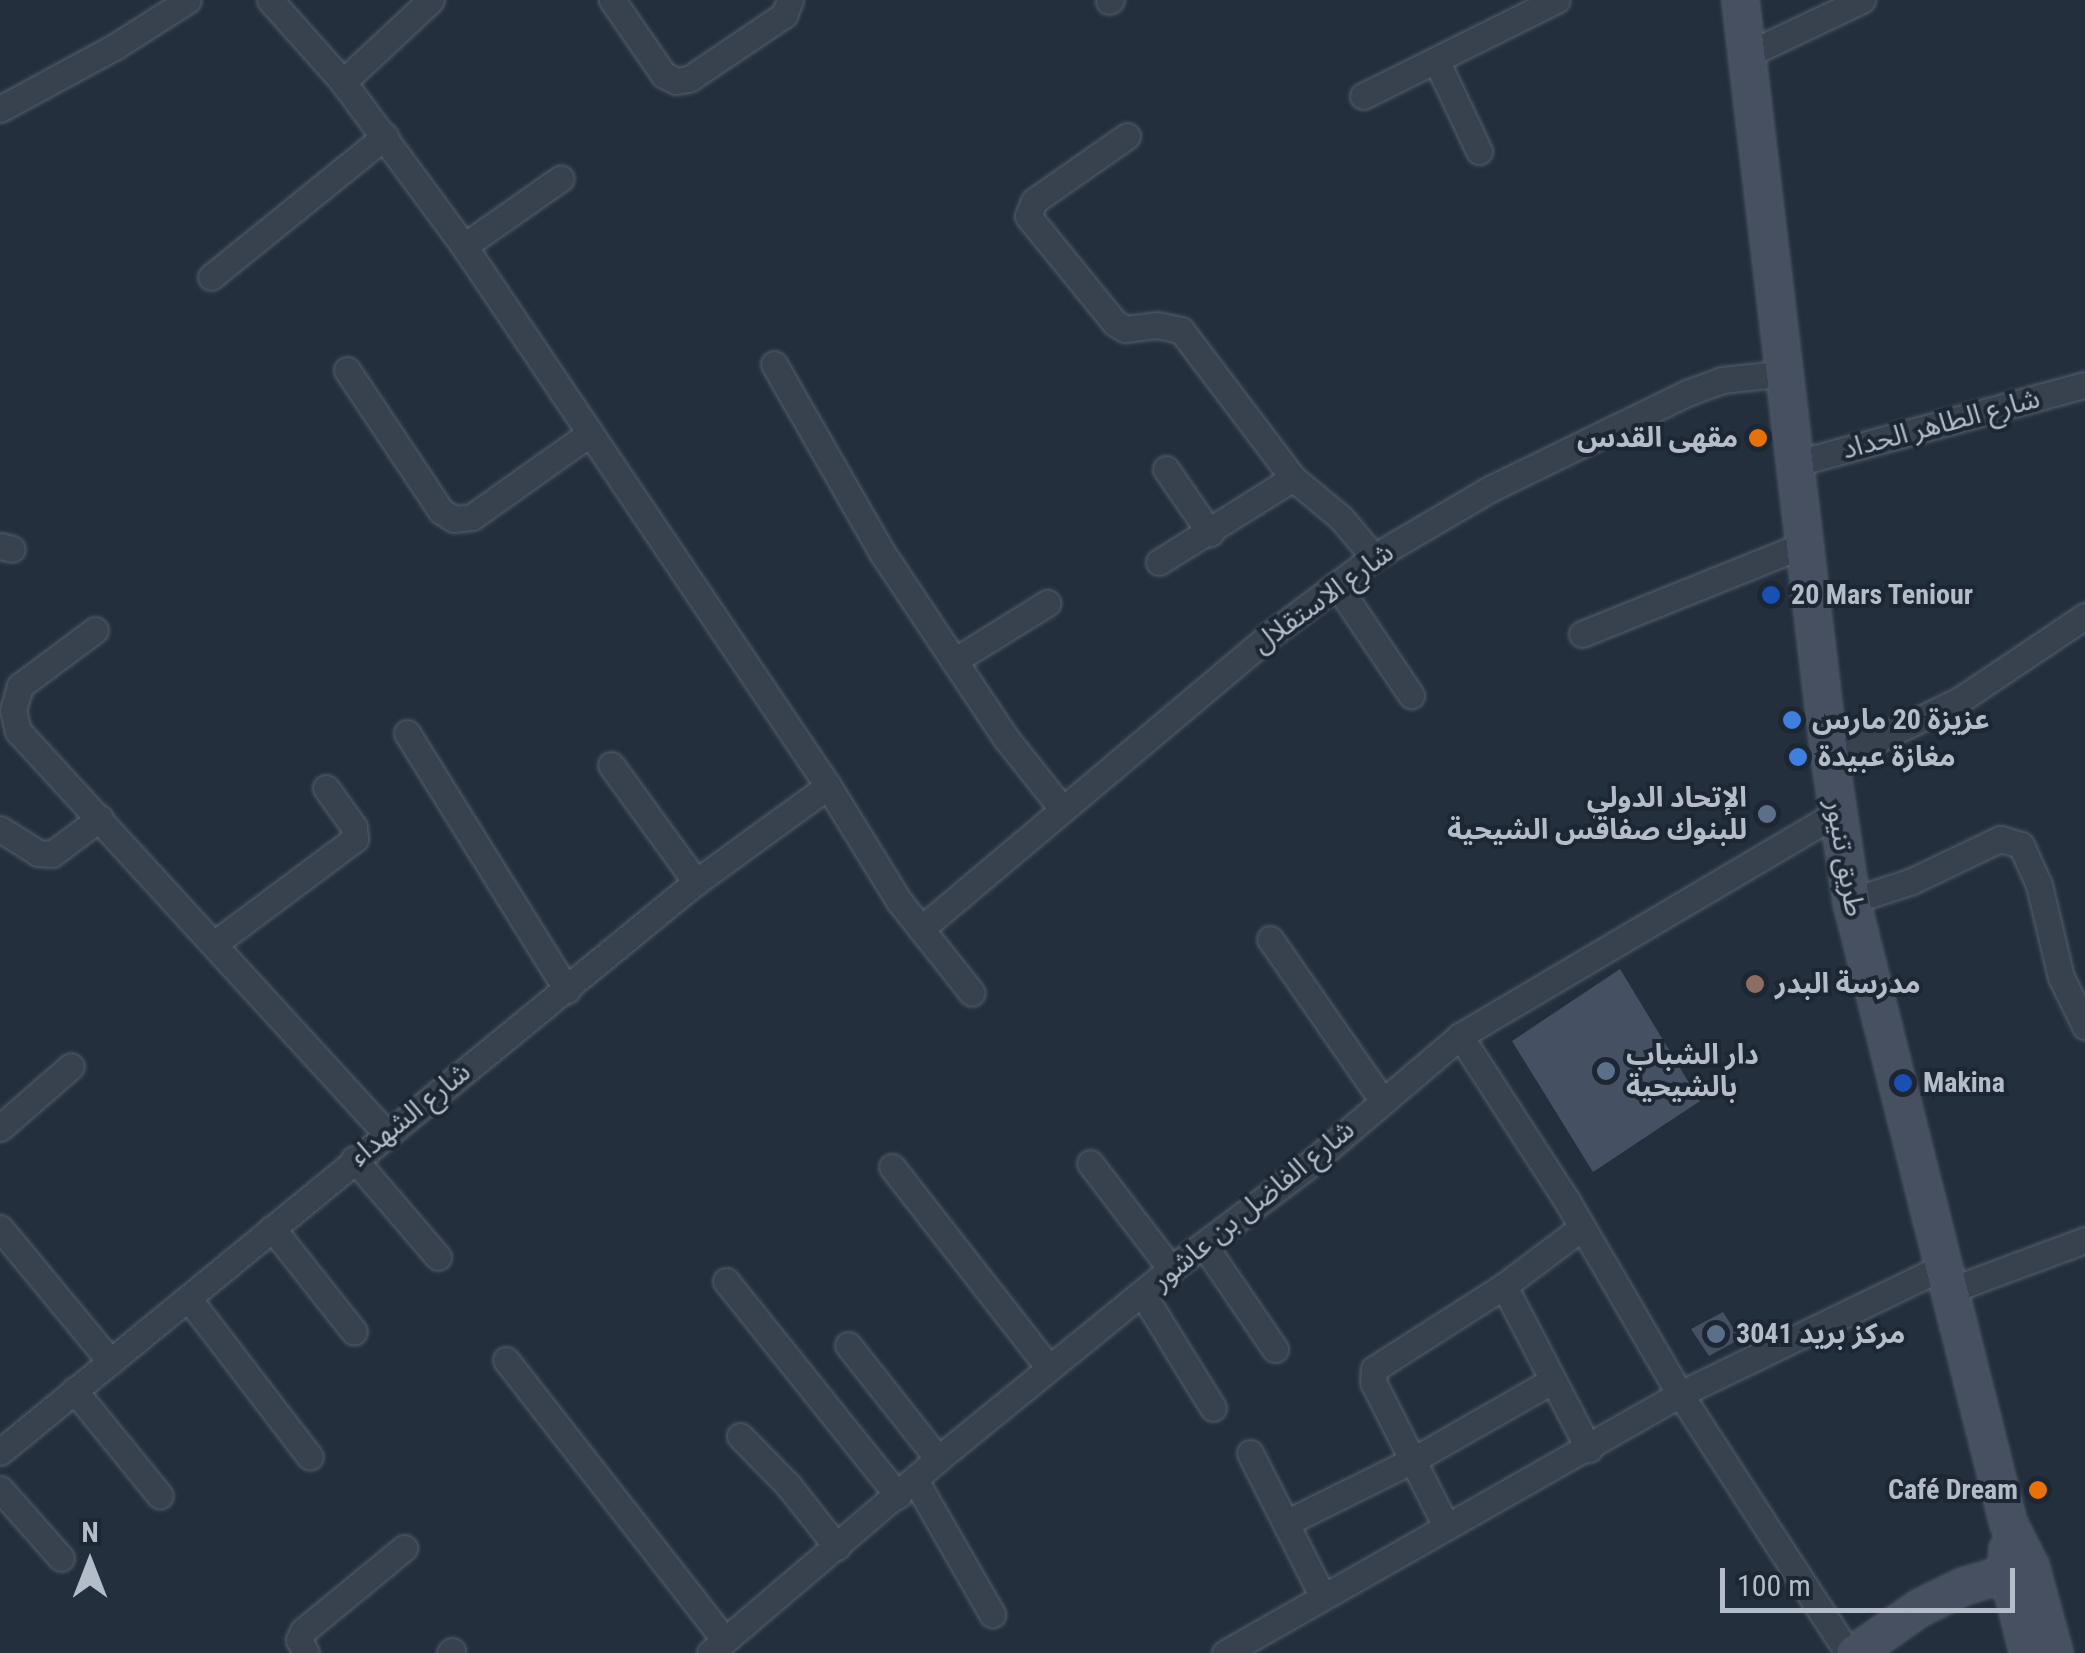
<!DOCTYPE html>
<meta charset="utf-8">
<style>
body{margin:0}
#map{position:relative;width:2085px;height:1653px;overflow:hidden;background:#242f3e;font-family:"Roboto Condensed","Noto Sans Arabic",sans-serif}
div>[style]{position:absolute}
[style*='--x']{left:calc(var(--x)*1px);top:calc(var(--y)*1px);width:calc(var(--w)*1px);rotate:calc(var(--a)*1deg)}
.building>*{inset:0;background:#455162}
.roads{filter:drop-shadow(0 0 2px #565f6c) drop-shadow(0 0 2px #565f6c)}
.street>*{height:25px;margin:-12.5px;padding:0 12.5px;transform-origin:12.5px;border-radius:12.5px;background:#38414e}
.secondary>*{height:35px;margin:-17.5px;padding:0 17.5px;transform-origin:17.5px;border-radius:17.5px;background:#465061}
.dots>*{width:28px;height:28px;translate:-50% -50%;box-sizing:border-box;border:5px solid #1d2633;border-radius:50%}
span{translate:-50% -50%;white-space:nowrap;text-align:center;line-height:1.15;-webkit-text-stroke:8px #1d2633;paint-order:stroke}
.street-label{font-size:28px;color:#b4bcc9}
.poi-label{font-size:28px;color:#b4bcc9;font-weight:700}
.right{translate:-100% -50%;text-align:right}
.left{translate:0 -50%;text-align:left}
.north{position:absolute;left:40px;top:1513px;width:100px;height:100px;-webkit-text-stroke:8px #1d2633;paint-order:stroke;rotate:0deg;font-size:28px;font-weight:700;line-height:40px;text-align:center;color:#b4bcc9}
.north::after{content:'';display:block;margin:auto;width:35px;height:45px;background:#b4bcc9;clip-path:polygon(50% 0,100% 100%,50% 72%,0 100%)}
.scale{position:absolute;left:1720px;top:1568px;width:295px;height:45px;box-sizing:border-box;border:5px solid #b4bcc9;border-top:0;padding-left:12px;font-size:30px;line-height:35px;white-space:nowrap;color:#b4bcc9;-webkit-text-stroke:8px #1d2633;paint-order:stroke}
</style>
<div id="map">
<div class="building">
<div style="clip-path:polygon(1620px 969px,1700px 1101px,1593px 1172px,1512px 1041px)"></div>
<div style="clip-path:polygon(1723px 1312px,1740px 1339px,1709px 1356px,1691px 1329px)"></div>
</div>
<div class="roads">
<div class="street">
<div style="--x:270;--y:0;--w:110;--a:48.3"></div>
<div style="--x:343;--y:82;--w:204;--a:53.6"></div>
<div style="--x:464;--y:246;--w:651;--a:56.02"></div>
<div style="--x:828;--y:786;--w:135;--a:58.3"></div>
<div style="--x:899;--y:901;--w:117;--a:51.6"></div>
<div style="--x:612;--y:0;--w:91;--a:55.3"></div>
<div style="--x:664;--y:75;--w:13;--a:27"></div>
<div style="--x:676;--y:81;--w:13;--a:-9"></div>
<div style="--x:689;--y:79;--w:115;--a:-34"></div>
<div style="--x:784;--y:15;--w:16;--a:-68"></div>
<div style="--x:1109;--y:1;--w:2;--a:-27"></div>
<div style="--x:1748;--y:54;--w:126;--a:-25.3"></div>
<div style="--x:1436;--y:60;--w:101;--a:64.7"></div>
<div style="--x:343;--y:82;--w:120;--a:-43"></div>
<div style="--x:1363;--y:96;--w:216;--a:-26.4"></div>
<div style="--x:0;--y:109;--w:132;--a:-28.5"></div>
<div style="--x:116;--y:46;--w:85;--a:-32.6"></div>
<div style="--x:1127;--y:136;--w:113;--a:145"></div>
<div style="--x:1034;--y:201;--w:16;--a:112"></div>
<div style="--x:1028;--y:216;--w:138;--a:50.9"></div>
<div style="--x:1115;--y:323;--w:12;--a:31"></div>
<div style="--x:1125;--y:329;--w:32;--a:-7"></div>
<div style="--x:1157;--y:325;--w:25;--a:12"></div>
<div style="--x:1181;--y:330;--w:186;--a:52.9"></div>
<div style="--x:1293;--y:478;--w:62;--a:39.8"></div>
<div style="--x:1341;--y:518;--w:51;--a:49.8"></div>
<div style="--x:464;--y:246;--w:118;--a:-35"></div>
<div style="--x:211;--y:277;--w:224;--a:-39"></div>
<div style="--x:774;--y:364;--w:219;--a:60.2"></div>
<div style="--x:883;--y:554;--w:220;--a:56.3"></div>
<div style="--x:1005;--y:737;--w:92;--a:51.6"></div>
<div style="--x:347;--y:370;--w:169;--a:56.3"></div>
<div style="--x:441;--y:511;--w:15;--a:32"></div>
<div style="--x:454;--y:519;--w:18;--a:-6"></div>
<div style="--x:472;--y:517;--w:145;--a:-35.4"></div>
<div style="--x:1797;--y:463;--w:298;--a:-15.2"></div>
<div style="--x:1166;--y:469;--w:78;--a:55.5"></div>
<div style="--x:0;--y:546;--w:12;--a:14"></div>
<div style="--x:1159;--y:562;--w:158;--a:-32.1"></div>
<div style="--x:1337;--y:585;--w:133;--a:56.1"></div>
<div style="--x:95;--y:630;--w:94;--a:143.3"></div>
<div style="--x:20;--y:686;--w:25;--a:106"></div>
<div style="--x:13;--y:710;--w:22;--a:77"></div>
<div style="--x:18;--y:731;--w:545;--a:47.53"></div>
<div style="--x:1582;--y:634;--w:241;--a:-21.9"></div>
<div style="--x:954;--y:661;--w:110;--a:-31.9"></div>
<div style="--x:407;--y:733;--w:303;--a:58.1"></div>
<div style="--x:1829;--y:755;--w:55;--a:-18.1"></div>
<div style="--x:1881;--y:738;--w:88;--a:-25.7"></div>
<div style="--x:1960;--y:700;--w:151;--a:-33.9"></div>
<div style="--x:611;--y:765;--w:145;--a:54"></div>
<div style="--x:0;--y:829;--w:45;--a:32.3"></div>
<div style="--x:38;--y:853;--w:14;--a:4"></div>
<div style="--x:52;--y:854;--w:60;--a:-36.9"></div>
<div style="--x:1851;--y:901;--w:64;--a:-18.2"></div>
<div style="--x:1912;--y:881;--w:98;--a:-25.5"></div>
<div style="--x:2000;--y:839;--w:22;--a:16"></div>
<div style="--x:2021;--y:845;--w:44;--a:65.8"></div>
<div style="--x:2039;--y:885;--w:95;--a:76.6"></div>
<div style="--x:2061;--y:977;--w:55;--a:63.9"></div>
<div style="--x:921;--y:929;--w:451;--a:-40.1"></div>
<div style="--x:1266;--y:638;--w:135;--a:-36.9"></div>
<div style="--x:1374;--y:557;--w:134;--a:-30.4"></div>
<div style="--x:1490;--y:489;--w:219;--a:-26"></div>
<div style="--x:1687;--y:393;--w:37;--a:-20"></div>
<div style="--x:1722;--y:380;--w:65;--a:-6.1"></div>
<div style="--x:1270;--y:939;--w:196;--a:55.2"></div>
<div style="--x:214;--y:944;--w:176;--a:-36.7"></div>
<div style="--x:355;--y:839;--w:12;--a:-95"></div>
<div style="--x:354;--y:827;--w:48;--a:-125.7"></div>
<div style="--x:1460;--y:1036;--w:197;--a:57"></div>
<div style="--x:1567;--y:1201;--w:224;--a:59.7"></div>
<div style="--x:1680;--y:1394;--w:309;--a:57"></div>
<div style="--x:0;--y:1128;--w:94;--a:-41.1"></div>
<div style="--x:354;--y:1159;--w:129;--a:49.4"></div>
<div style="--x:1090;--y:1163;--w:133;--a:52.6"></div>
<div style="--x:892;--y:1167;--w:255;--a:52"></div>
<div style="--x:0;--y:1228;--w:173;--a:50.4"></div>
<div style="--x:272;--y:1228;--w:132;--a:51.7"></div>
<div style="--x:1204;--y:1245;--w:126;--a:55.7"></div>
<div style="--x:726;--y:1281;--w:275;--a:51.3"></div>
<div style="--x:1504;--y:1286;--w:184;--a:62.5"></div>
<div style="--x:1948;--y:1291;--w:146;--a:-20.4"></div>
<div style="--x:1142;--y:1293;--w:135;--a:58.3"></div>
<div style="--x:188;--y:1298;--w:200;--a:52.5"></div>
<div style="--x:848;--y:1345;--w:145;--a:51.7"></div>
<div style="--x:506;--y:1360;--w:355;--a:52"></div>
<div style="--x:74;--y:1390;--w:136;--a:50.9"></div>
<div style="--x:740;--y:1436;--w:69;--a:45.6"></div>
<div style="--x:788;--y:1485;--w:79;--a:51.7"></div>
<div style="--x:0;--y:1452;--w:900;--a:-39.32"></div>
<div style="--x:696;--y:882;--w:163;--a:-36"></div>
<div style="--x:1250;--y:1453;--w:159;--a:63.1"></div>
<div style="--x:915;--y:1480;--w:155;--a:60.1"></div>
<div style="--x:0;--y:1489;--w:92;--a:48.5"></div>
<div style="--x:1286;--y:1523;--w:142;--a:-26.4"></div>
<div style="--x:1413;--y:1460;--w:161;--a:-29.7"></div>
<div style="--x:1445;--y:1524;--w:159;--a:-116.9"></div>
<div style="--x:1373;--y:1382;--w:13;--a:-86"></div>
<div style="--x:1374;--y:1369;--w:154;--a:-32.6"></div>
<div style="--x:1504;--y:1286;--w:96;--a:-37"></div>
<div style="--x:306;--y:1653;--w:15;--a:-118"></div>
<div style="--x:299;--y:1640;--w:10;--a:-66"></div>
<div style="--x:303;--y:1631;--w:131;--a:-39.4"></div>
<div style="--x:450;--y:1653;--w:3;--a:-45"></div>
<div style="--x:710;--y:1653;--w:299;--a:-40.4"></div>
<div style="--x:938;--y:1459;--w:301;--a:-39.2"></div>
<div style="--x:1171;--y:1269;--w:168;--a:-37"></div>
<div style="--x:1305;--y:1168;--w:204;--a:-40.4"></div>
<div style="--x:1460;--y:1036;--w:437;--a:-30.6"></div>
<div style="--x:1225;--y:1653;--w:524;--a:-29.65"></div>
<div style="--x:1680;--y:1394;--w:290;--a:-25.8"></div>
</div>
<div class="secondary">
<div style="--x:1740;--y:0;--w:760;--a:83.28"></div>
<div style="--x:1829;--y:755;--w:148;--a:81.4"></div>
<div style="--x:1851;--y:901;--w:642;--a:75.83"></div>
<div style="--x:2008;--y:1523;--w:48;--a:62.9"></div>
<div style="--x:2030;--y:1566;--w:90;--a:74.6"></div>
<div style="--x:2007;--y:1549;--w:21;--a:90"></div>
<div style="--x:2007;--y:1570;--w:86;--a:75.8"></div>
<div style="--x:1854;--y:1653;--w:80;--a:-34.9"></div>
<div style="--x:1920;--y:1607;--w:48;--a:-26"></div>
<div style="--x:1963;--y:1586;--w:70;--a:-16.6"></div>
</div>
</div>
<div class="dots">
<div style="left:1758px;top:438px;background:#e8710a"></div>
<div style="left:1771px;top:595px;background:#1a4fb4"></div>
<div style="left:1792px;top:720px;background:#3f7fe0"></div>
<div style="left:1798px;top:757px;background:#3f7fe0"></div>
<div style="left:1767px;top:814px;background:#5c6f8a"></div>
<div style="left:1755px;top:984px;background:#8d6e63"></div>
<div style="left:1606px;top:1071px;background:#5c6f8a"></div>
<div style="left:1903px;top:1083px;background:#1a4fb4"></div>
<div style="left:1716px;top:1334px;background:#5c6f8a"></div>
<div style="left:2038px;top:1490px;background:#e8710a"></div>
</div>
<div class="street-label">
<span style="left:1941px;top:424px;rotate:-15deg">شارع الطاهر الحداد</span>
<span style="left:1323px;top:598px;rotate:-36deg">شارع الاستقلال</span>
<span style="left:1845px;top:858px;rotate:80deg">طريق تنيور</span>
<span style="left:410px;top:1114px;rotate:-39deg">شارع الشهداء</span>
<span style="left:1253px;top:1205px;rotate:-39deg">شارع الفاضل بن عاشور</span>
</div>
<div class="poi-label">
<span class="right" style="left:1738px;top:438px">مقهى القدس</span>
<span class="left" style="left:1791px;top:595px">20 Mars Teniour</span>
<span class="left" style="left:1812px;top:720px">عزيزة 20 مارس</span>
<span class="left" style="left:1818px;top:757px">مغازة عبيدة</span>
<span class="right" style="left:1747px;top:814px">الإتحاد الدولي<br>للبنوك صفاقس الشيحية</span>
<span class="left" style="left:1775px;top:984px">مدرسة البدر</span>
<span class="left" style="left:1626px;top:1071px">دار الشباب<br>بالشيحية</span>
<span class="left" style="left:1923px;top:1083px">Makina</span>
<span class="left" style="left:1736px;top:1334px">مركز بريد 3041</span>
<span class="right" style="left:2018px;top:1490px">Café Dream</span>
</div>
<div class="north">N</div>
<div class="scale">100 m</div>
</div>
